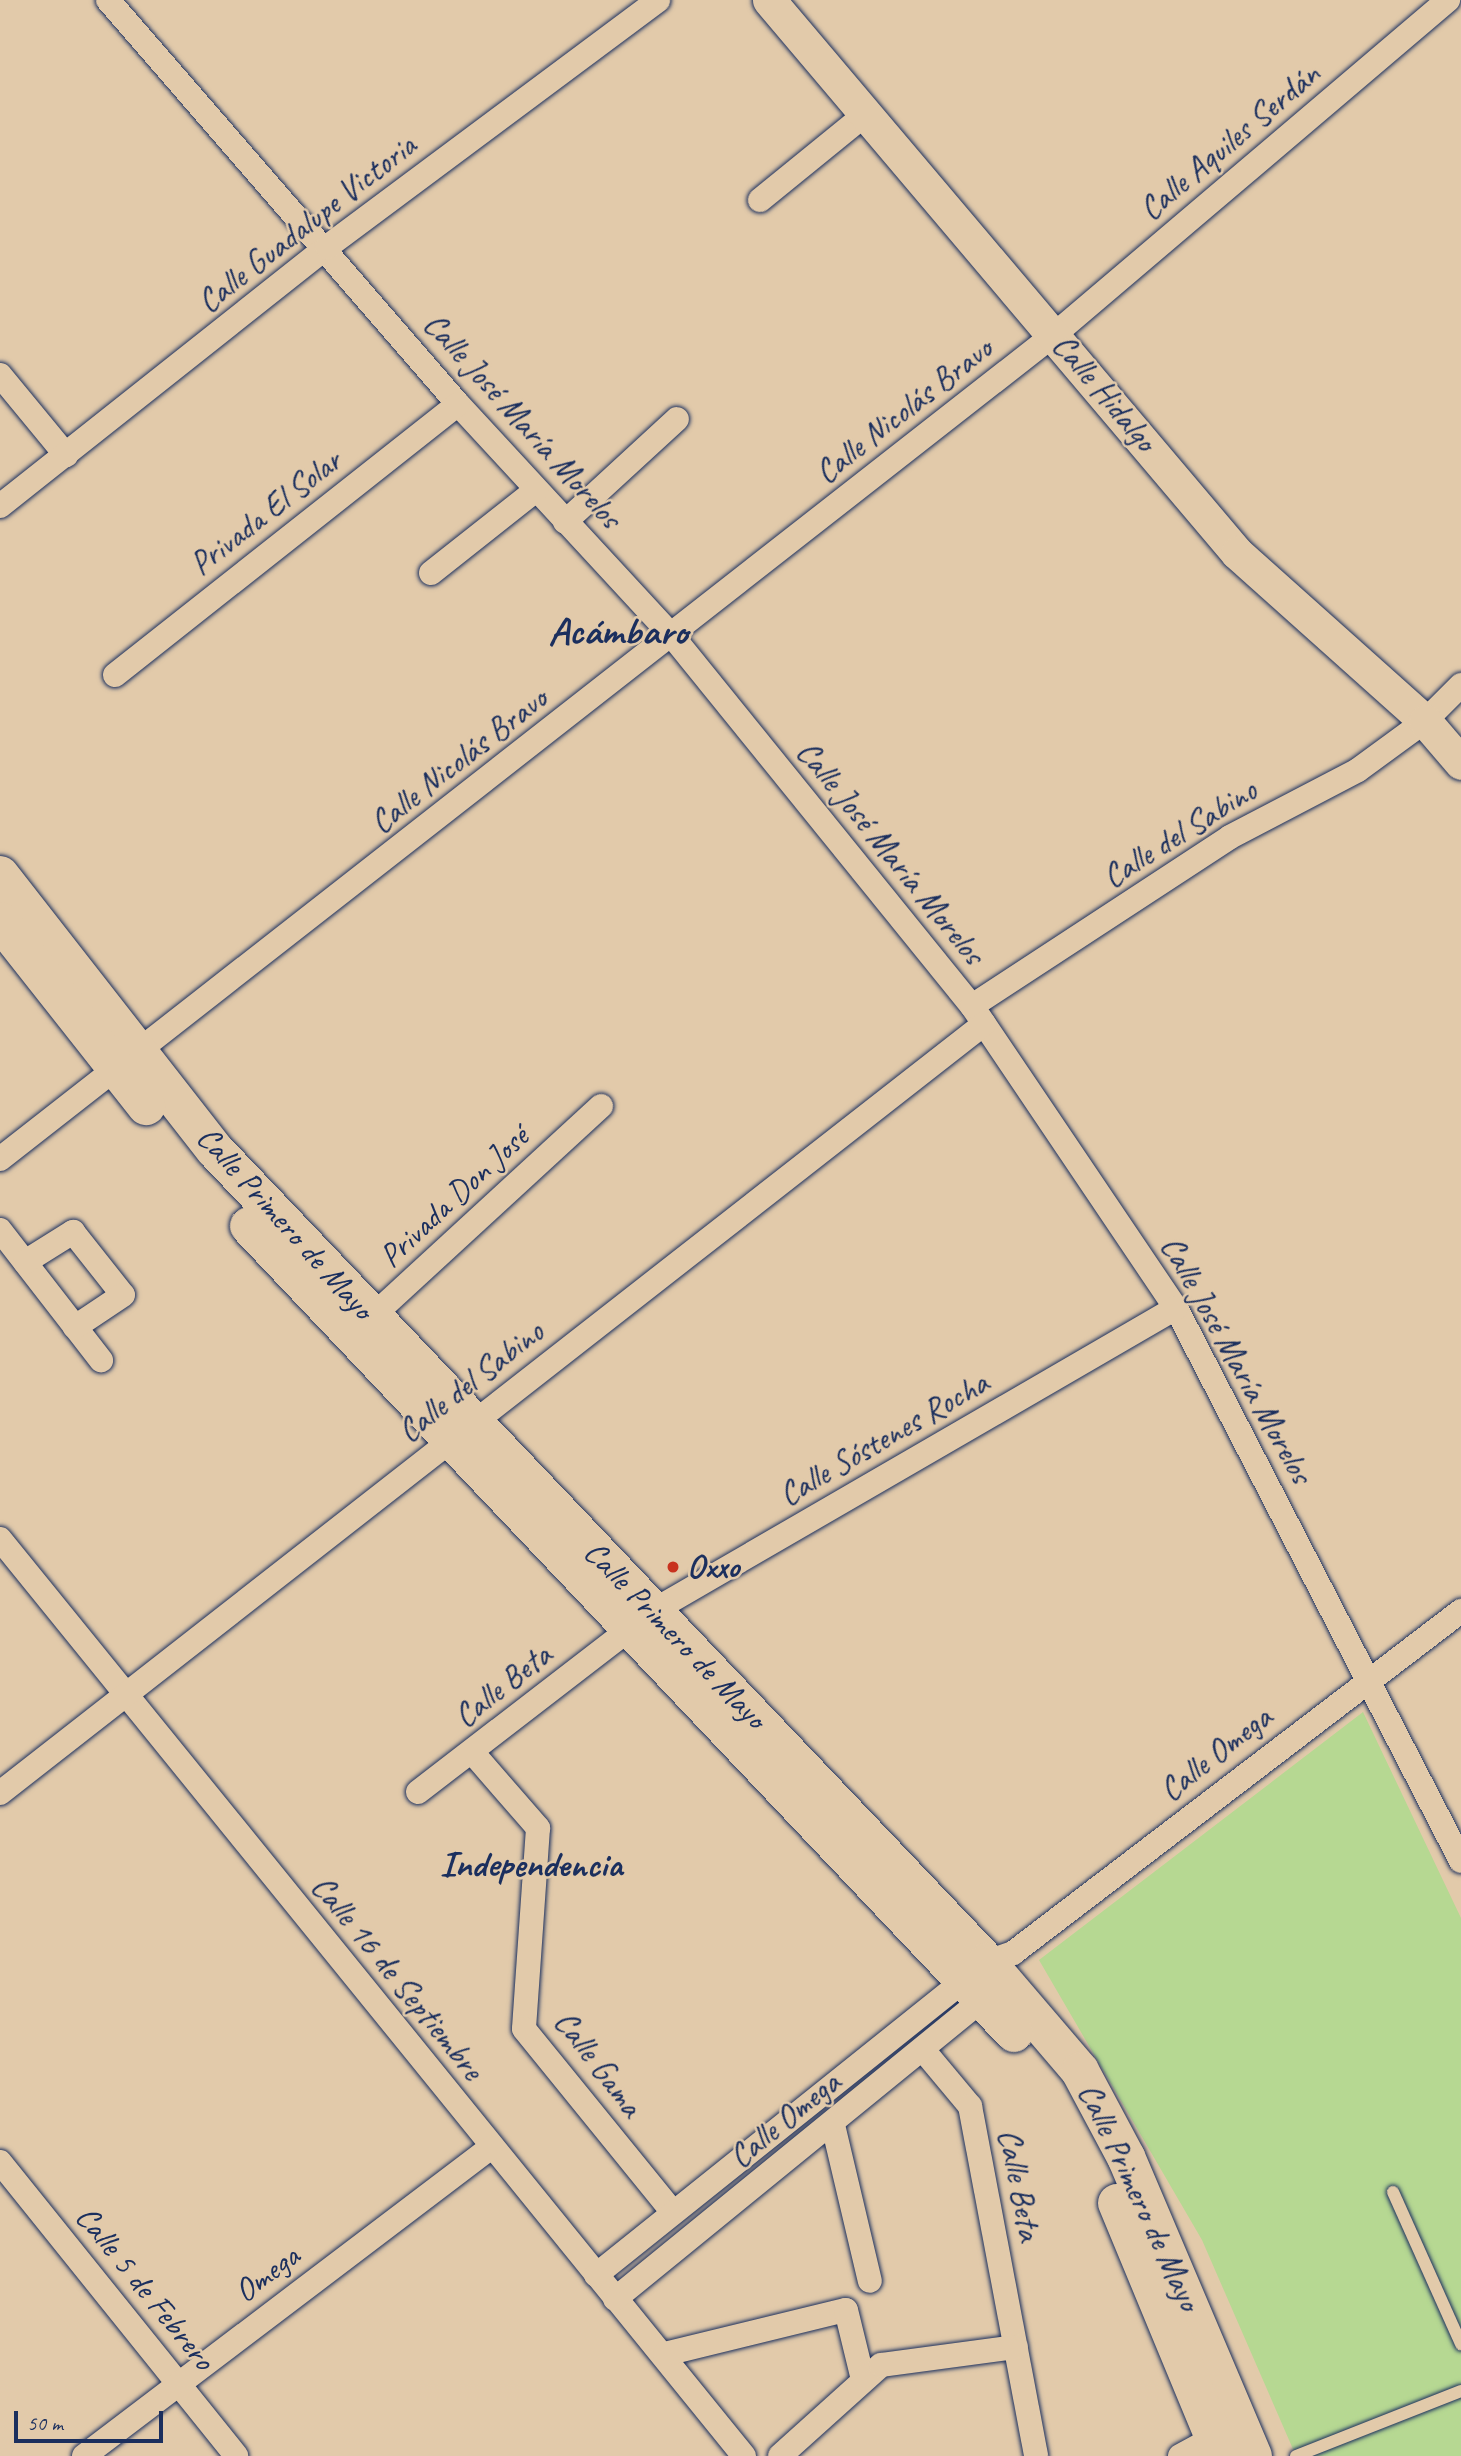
<!DOCTYPE html>
<meta charset="utf-8">
<style>
body{margin:0}
#map{position:relative;width:1461px;height:2456px;overflow:hidden;background:#e2caaa;font-family:Caveat,sans-serif}
div>[style]{position:absolute}
[style*='--x']{left:calc(var(--x)*1px);top:calc(var(--y)*1px);width:calc(var(--w)*1px);rotate:calc(var(--a)*1deg)}
.green>*{inset:0;background:#b6d892}
.roads{filter:drop-shadow(0 0 2px #1b2f5e) drop-shadow(0 0 2px #1b2f5e)}
.lane>*{height:12px;margin:-6px;padding:0 6px;transform-origin:6px;border-radius:6px;background:#e2caaa}
.street>*{height:24px;margin:-12px;padding:0 12px;transform-origin:12px;border-radius:12px;background:#e2caaa}
.secondary>*{height:33px;margin:-16.5px;padding:0 16.5px;transform-origin:16.5px;border-radius:16.5px;background:#e2caaa}
.primary>*{height:38px;margin:-19px;padding:0 19px;transform-origin:19px;border-radius:19px;background:#e2caaa}
.dots>*{width:19px;height:19px;translate:-50% -50%;box-sizing:border-box;border:4px solid #e2caaa;border-radius:50%}
span{translate:-50% -50%;white-space:nowrap;text-align:center;line-height:1.15;-webkit-text-stroke:5px #e2caaa;paint-order:stroke}
.street-label{font-size:33px;color:#1b2f5e}
.poi-label{font-size:33px;color:#1b2f5e;font-weight:700}
.left{translate:0 -50%;text-align:left}
.quarter-label{font-size:37px;color:#1b2f5e;font-weight:700}
.district-label{font-size:40px;color:#1b2f5e;font-weight:700}
.scale{position:absolute;left:14px;top:2411px;width:149px;height:32px;box-sizing:border-box;border:4px solid #1b2f5e;border-top:0;padding-left:9px;font-size:21px;line-height:24px;white-space:nowrap;color:#1b2f5e;-webkit-text-stroke:5px #e2caaa;paint-order:stroke}
</style>
<div id="map">
<div class="green">
<div style="clip-path:polygon(1363px 1712px,1461px 1918px,1461px 2456px,1296px 2456px,1202px 2240px,1039px 1960px)"></div>
</div>
<div class="roads">
<div class="lane">
<div style="--x:1393;--y:2192;--w:167;--a:65.9"></div>
<div style="--x:1296;--y:2456;--w:177;--a:-21.5"></div>
</div>
<div class="street">
<div style="--x:108;--y:0;--w:535;--a:49.1"></div>
<div style="--x:458;--y:404;--w:317;--a:47.3"></div>
<div style="--x:673;--y:637;--w:475;--a:51"></div>
<div style="--x:972;--y:1006;--w:364;--a:56"></div>
<div style="--x:1176;--y:1308;--w:622;--a:62.73"></div>
<div style="--x:760;--y:200;--w:136;--a:-39.1"></div>
<div style="--x:0;--y:375;--w:104;--a:50.5"></div>
<div style="--x:0;--y:506;--w:417;--a:-38.4"></div>
<div style="--x:327;--y:247;--w:413;--a:-36.7"></div>
<div style="--x:565;--y:522;--w:152;--a:-42.6"></div>
<div style="--x:431;--y:573;--w:134;--a:-38.3"></div>
<div style="--x:115;--y:675;--w:437;--a:-38.3"></div>
<div style="--x:972;--y:1006;--w:308;--a:-33.2"></div>
<div style="--x:1230;--y:837;--w:144;--a:-27.6"></div>
<div style="--x:1358;--y:770;--w:83;--a:-36.2"></div>
<div style="--x:1425;--y:721;--w:51;--a:-45"></div>
<div style="--x:0;--y:1159;--w:1339;--a:-38.03"></div>
<div style="--x:1055;--y:334;--w:516;--a:-40.36"></div>
<div style="--x:0;--y:1230;--w:165;--a:52.2"></div>
<div style="--x:25;--y:1262;--w:57;--a:-32"></div>
<div style="--x:73;--y:1232;--w:80;--a:51.6"></div>
<div style="--x:123;--y:1295;--w:58;--a:146.3"></div>
<div style="--x:364;--y:1324;--w:322;--a:-42.6"></div>
<div style="--x:0;--y:1539;--w:1181;--a:50.95"></div>
<div style="--x:472;--y:1752;--w:101;--a:49"></div>
<div style="--x:538;--y:1828;--w:201;--a:94"></div>
<div style="--x:524;--y:2029;--w:235;--a:50.9"></div>
<div style="--x:418;--y:1792;--w:297;--a:-37.6"></div>
<div style="--x:653;--y:1611;--w:604;--a:-30.09"></div>
<div style="--x:0;--y:1793;--w:1249;--a:-38.01"></div>
<div style="--x:924;--y:2051;--w:72;--a:50.1"></div>
<div style="--x:970;--y:2106;--w:356;--a:79.3"></div>
<div style="--x:833;--y:2125;--w:160;--a:76.7"></div>
<div style="--x:0;--y:2162;--w:377;--a:51.2"></div>
<div style="--x:596;--y:2275;--w:501;--a:-38.68"></div>
<div style="--x:987;--y:1962;--w:28;--a:-19"></div>
<div style="--x:1013;--y:1953;--w:564;--a:-37.36"></div>
<div style="--x:615;--y:2299;--w:486;--a:-39.2"></div>
<div style="--x:665;--y:2354;--w:186;--a:-13.7"></div>
<div style="--x:846;--y:2310;--w:72;--a:76.3"></div>
<div style="--x:84;--y:2456;--w:510;--a:-37.18"></div>
<div style="--x:780;--y:2456;--w:136;--a:-42"></div>
<div style="--x:881;--y:2365;--w:136;--a:-7.6"></div>
<div style="--x:1180;--y:2456;--w:52;--a:-28.5"></div>
</div>
<div class="secondary">
<div style="--x:769;--y:0;--w:724;--a:49.76"></div>
<div style="--x:1237;--y:553;--w:252;--a:41.8"></div>
<div style="--x:1425;--y:721;--w:55;--a:49.4"></div>
</div>
<div class="primary">
<div style="--x:0;--y:875;--w:349;--a:52"></div>
<div style="--x:215;--y:1150;--w:1120;--a:46.45"></div>
<div style="--x:987;--y:1962;--w:143;--a:49.5"></div>
<div style="--x:1080;--y:2071;--w:98;--a:61.9"></div>
<div style="--x:1126;--y:2157;--w:325;--a:67"></div>
<div style="--x:0;--y:921;--w:236;--a:51.7"></div>
<div style="--x:249;--y:1226;--w:1112;--a:46.53"></div>
<div style="--x:1117;--y:2203;--w:274;--a:67.5"></div>
</div>
</div>
<div class="dots">
<div style="left:673px;top:1567px;background:#c8321e"></div>
</div>
<div class="street-label">
<span style="left:1230px;top:142px;rotate:-40deg">Calle Aquiles Serdán</span>
<span style="left:307px;top:224px;rotate:-38deg">Calle Guadalupe Victoria</span>
<span style="left:1104px;top:393px;rotate:50deg">Calle Hidalgo</span>
<span style="left:904px;top:411px;rotate:-38deg">Calle Nicolás Bravo</span>
<span style="left:522px;top:421px;rotate:48deg">Calle José María Morelos</span>
<span style="left:266px;top:513px;rotate:-38deg">Privada El Solar</span>
<span style="left:459px;top:761px;rotate:-38deg">Calle Nicolás Bravo</span>
<span style="left:1180px;top:834px;rotate:-32deg">Calle del Sabino</span>
<span style="left:890px;top:853px;rotate:51deg">Calle José María Morelos</span>
<span style="left:454px;top:1197px;rotate:-43deg">Privada Don José</span>
<span style="left:285px;top:1223px;rotate:48deg">Calle Primero de Mayo</span>
<span style="left:1236px;top:1360px;rotate:61deg">Calle José María Morelos</span>
<span style="left:471px;top:1382px;rotate:-38deg">Calle del Sabino</span>
<span style="left:884px;top:1439px;rotate:-30deg">Calle Sóstenes Rocha</span>
<span style="left:675px;top:1635px;rotate:46deg">Calle Primero de Mayo</span>
<span style="left:503px;top:1686px;rotate:-38deg">Calle Beta</span>
<span style="left:1216px;top:1754px;rotate:-38deg">Calle Omega</span>
<span style="left:397px;top:1978px;rotate:51deg">Calle 16 de Septiembre</span>
<span style="left:598px;top:2064px;rotate:53deg">Calle Gama</span>
<span style="left:785px;top:2120px;rotate:-39deg">Calle Omega</span>
<span style="left:1019px;top:2185px;rotate:79deg">Calle Beta</span>
<span style="left:1139px;top:2197px;rotate:65deg">Calle Primero de Mayo</span>
<span style="left:267px;top:2274px;rotate:-37deg">Omega</span>
<span style="left:145px;top:2288px;rotate:51deg">Calle 5 de Febrero</span>
</div>
<div class="poi-label">
<span class="left" style="left:687px;top:1567px">Oxxo</span>
</div>
<div class="quarter-label">
<span style="left:531px;top:1864px">Independencia</span>
</div>
<div class="district-label">
<span style="left:618px;top:631px">Acámbaro</span>
</div>
<div class="scale">50 m</div>
</div>
